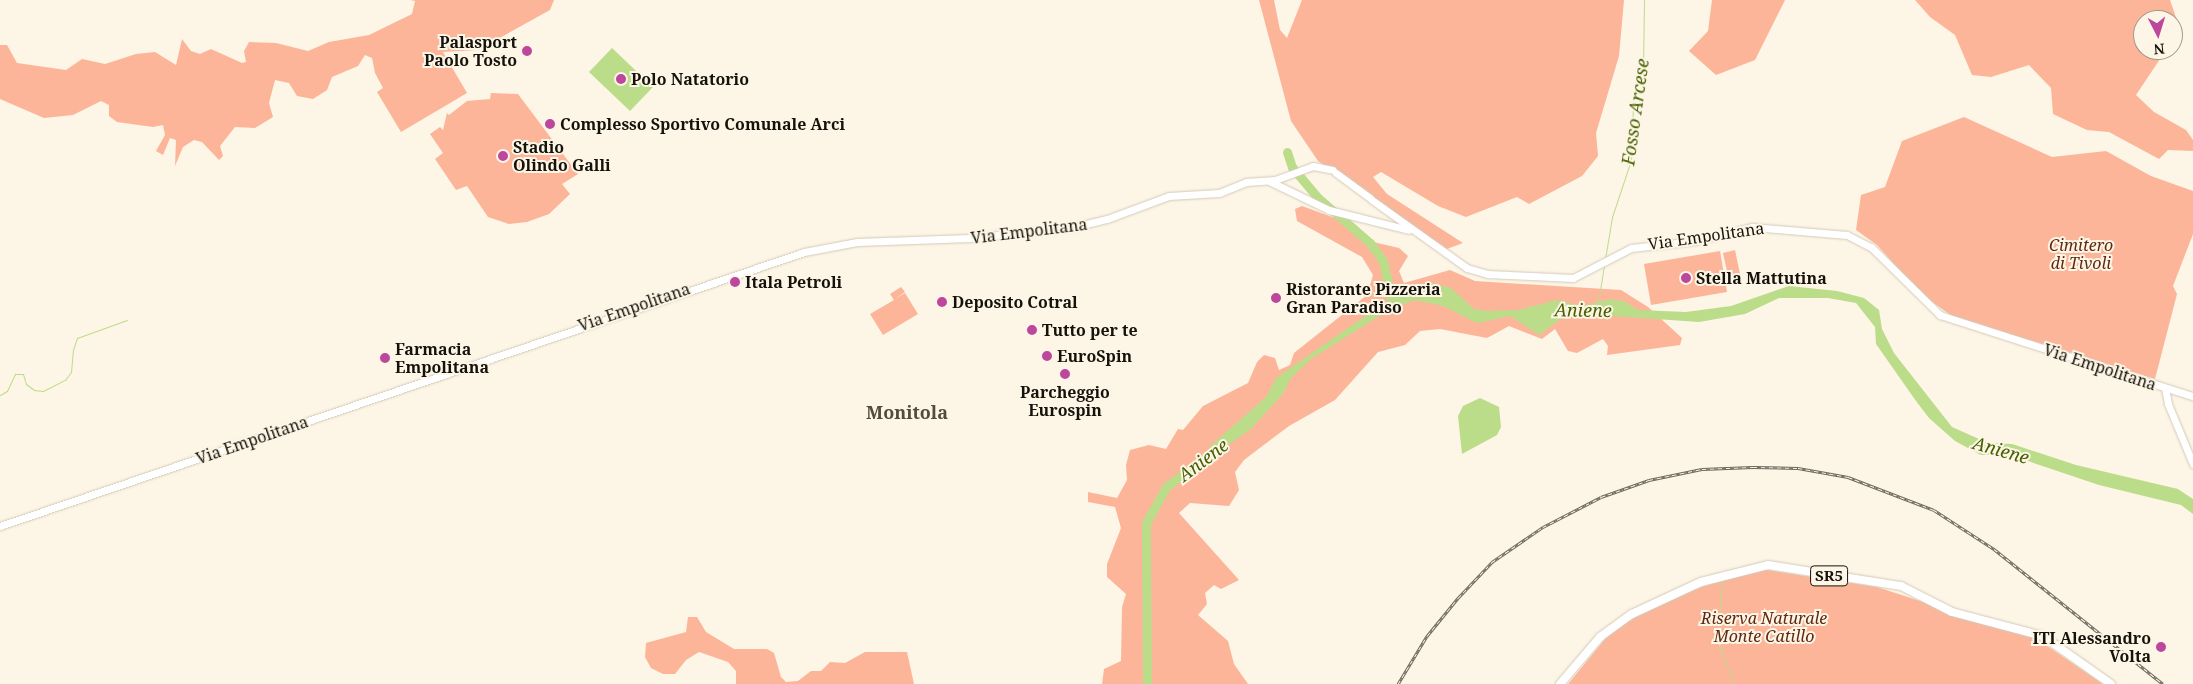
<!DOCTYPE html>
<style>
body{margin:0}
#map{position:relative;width:2193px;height:684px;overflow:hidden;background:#fdf5e5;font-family:"Noto Serif",serif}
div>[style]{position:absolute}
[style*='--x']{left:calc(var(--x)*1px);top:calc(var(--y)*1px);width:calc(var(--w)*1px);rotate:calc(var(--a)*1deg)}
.green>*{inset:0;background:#fcb599}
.water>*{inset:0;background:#bbdd89}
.stream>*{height:1px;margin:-0.5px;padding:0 0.5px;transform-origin:0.5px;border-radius:0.5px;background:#bbdd89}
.river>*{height:9px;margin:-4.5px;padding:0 4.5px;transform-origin:4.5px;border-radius:4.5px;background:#bbdd89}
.roads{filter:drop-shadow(0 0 1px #d2caba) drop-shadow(0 0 1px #d2caba)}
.secondary>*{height:7px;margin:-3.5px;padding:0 3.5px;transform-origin:3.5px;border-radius:3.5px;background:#fff}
.primary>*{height:8px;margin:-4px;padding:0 4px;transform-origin:4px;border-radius:4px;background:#fff}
.rail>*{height:3px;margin-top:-1.5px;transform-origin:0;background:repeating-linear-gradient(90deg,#fdf5e5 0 4px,#6c675d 0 8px);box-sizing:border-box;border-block:1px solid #6c675d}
.dots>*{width:14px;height:14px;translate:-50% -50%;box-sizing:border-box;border:2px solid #fdf5e5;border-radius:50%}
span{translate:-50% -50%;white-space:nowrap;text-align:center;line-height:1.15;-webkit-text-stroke:4px #fdf5e5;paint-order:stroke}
.shield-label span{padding:1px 4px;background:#fdf5e5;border:1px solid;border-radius:4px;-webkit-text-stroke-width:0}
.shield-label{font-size:15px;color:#15120c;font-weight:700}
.poi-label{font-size:16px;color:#15120c;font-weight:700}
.right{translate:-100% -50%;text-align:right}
.left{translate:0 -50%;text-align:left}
.street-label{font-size:16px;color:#15120c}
.park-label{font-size:16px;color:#5f2810;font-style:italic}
.water-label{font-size:18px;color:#456000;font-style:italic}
.neighbourhood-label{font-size:18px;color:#524b3e;font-weight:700}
.north{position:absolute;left:2133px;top:10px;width:50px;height:50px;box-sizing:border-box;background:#fdf5e5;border:1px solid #a09a8e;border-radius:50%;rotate:175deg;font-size:14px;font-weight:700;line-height:20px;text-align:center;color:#15120c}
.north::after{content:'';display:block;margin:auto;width:18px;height:22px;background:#bd479d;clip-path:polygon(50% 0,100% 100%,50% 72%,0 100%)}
</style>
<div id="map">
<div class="green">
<div style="clip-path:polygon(410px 0,554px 0,550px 10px,478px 50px,443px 52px,467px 93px,401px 132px,377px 92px,383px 88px,375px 73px,372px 58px,365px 55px,358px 66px,332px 77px,327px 90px,313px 99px,297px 96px,289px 83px,275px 80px,269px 103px,273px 117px,255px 128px,235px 127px,220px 146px,223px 156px,219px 160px,202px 142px,194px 140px,183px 147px,175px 166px,176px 140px,170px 138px,163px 155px,156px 151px,165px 135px,163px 125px,153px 127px,117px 122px,109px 116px,109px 105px,101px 101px,73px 115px,44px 118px,0 99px,0 45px,7px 45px,17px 63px,66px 70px,82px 59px,105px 64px,136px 54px,155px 52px,176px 65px,182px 39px,191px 51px,200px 54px,211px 49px,242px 63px,246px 62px,244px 51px,249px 42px,276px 43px,308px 51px,329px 42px,369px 35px,412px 14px,415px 1px)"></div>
<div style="clip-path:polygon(1259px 0,1274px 0,1280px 30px,1287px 38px,1302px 0,1624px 0,1619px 56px,1596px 133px,1598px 156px,1582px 176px,1529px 204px,1517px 197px,1466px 217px,1438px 206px,1381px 172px,1373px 177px,1387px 194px,1463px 243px,1447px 249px,1318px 161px,1291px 121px)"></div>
<div style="clip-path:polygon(1712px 0,1785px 0,1755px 60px,1716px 75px,1689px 51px,1708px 31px)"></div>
<div style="clip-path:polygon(1915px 0,2170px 0,2182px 35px,2173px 43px,2173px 20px,2143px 20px,2143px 50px,2166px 50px,2136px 95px,2154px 112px,2186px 130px,2193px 140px,2193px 151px,2168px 150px,2159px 159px,2109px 132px,2087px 130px,2053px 114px,2051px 88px,2029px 65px,1991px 77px,1972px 75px,1955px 35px,1930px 17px)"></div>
<div style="clip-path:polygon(491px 93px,518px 94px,578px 174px,562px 184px,570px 194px,549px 214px,527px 222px,509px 224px,488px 217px,467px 186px,456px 190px,435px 159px,443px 153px,430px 134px,440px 127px,443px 130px,447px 113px,449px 115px,467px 101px,490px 99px)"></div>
<div style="clip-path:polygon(1964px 117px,2052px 157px,2106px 151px,2151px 176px,2193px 191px,2193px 234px,2173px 286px,2177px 294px,2155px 379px,1952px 316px,1921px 294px,1877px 245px,1856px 230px,1861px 195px,1885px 187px,1902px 141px)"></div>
<div style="clip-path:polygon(1302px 206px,1343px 221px,1369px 241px,1399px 248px,1408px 256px,1399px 271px,1404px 283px,1450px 270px,1475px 281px,1621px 290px,1648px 307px,1682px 338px,1680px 345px,1607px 355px,1608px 346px,1603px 339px,1577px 353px,1568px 351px,1555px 329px,1542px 339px,1509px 326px,1487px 338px,1440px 329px,1420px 331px,1405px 345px,1378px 352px,1335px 400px,1289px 426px,1244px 460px,1235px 472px,1239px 490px,1229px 506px,1190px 503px,1179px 513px,1239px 580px,1221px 589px,1214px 585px,1205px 593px,1207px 604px,1198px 615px,1228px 641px,1234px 664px,1248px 684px,1102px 684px,1104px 669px,1121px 661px,1122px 607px,1126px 594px,1107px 577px,1107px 564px,1121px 528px,1115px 507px,1088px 502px,1088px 492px,1117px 498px,1127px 480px,1126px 465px,1130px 450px,1149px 445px,1166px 449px,1178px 429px,1183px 430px,1203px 406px,1248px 383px,1257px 362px,1264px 355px,1275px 358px,1279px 370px,1290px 365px,1294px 353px,1367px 295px,1373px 275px,1362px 257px,1297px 221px,1295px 209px)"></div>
<div style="clip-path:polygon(1735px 250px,1740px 274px,1728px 276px,1723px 253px)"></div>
<div style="clip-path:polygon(1720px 251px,1727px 292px,1651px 305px,1644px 264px)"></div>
<div style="clip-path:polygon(901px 287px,905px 292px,895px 299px,905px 293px,918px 314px,883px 335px,870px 314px,894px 300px,890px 294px)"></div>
<div style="clip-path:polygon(1760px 569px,1877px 587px,2037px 639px,2103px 684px,1568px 684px,1610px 633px,1640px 614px,1688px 591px)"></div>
<div style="clip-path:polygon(688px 617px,697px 617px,706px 632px,734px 649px,767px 649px,774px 653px,781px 677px,786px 682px,798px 681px,811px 671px,821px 671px,830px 662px,845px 663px,865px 652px,907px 652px,914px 684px,736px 684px,736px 671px,728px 662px,699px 652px,686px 660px,675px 674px,663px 674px,651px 668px,645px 657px,646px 643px,686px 632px)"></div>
</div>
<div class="water">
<div style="clip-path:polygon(612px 48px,653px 87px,630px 111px,589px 72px)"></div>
<div style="clip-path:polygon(1432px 283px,1451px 288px,1474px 309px,1488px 311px,1518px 310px,1557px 300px,1582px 306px,1610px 299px,1624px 301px,1638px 310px,1686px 312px,1731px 306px,1789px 286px,1837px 291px,1864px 298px,1879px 310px,1882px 329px,1894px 353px,1952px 427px,1988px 443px,2012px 444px,2076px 465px,2178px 489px,2193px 499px,2193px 514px,2181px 505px,2099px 485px,2010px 455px,1981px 455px,1955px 441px,1929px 418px,1916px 401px,1876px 344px,1875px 327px,1856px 303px,1828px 298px,1779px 298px,1745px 314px,1699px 322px,1569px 313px,1539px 335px,1510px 316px,1477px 323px,1443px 306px,1414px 300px,1389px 310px,1311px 359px,1291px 378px,1283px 394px,1251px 429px,1215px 454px,1211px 451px,1209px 447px,1266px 397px,1276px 378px,1391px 298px)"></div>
<div style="clip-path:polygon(1480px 398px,1499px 407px,1501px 427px,1497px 435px,1462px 454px,1458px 416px,1463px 406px)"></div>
</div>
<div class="stream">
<div style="--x:1605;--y:259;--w:43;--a:-80.5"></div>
<div style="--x:1612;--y:217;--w:60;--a:-71.6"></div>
<div style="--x:1631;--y:160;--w:54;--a:-87.9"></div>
<div style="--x:1633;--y:106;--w:37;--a:-74"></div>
<div style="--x:1643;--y:70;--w:70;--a:-89.2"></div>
<div style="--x:1598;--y:303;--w:38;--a:-81"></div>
<div style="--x:0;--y:395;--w:8;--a:-30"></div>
<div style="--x:7;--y:391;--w:19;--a:-65"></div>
<div style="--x:15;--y:374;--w:8;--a:0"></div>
<div style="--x:23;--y:374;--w:10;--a:73"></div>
<div style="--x:26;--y:384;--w:10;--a:37"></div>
<div style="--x:34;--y:390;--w:9;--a:6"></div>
<div style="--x:43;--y:391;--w:25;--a:-27"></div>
<div style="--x:65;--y:380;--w:10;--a:-53"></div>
<div style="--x:71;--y:372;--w:22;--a:-85"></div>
<div style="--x:73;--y:350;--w:13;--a:-72"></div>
<div style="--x:77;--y:338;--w:53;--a:-19.8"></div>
<div style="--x:1722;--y:580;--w:63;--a:93.6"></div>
<div style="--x:1718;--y:643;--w:44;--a:68.7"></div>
</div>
<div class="river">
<div style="--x:1287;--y:152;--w:16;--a:72"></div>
<div style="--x:1292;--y:167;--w:39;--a:50"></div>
<div style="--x:1317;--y:197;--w:70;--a:41"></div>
<div style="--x:1370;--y:243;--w:22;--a:54"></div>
<div style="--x:1383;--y:261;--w:42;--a:77.6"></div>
<div style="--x:1147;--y:684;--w:161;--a:-90.4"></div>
<div style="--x:1146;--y:523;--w:41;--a:-60.9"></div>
<div style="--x:1166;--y:487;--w:67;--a:-37.7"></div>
</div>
<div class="roads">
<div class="secondary">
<div style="--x:1336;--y:173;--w:42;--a:36.3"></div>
<div style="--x:1269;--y:181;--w:67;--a:25.8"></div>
<div style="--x:1329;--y:210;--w:82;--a:14"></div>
<div style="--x:1372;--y:200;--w:117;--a:35.6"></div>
<div style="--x:1467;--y:268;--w:22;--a:16"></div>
<div style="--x:1488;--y:274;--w:85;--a:2.7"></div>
<div style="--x:1573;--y:278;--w:65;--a:-27.3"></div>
<div style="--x:1631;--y:248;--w:64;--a:-6.2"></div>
<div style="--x:1695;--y:241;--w:59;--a:-13.8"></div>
<div style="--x:1752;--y:227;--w:95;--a:4.8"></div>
<div style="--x:1847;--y:235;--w:27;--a:27"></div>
<div style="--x:1871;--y:247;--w:97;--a:44.6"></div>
<div style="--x:1940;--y:315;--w:266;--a:17.8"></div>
<div style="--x:2165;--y:388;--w:16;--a:79"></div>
<div style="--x:2168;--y:404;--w:65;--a:67.4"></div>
<div style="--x:0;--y:526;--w:849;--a:-18.82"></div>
<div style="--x:804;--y:252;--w:54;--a:-10.7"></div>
<div style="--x:857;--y:242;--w:113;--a:-2"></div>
<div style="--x:970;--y:238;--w:105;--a:-6"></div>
<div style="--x:1074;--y:227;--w:34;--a:-14"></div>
<div style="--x:1107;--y:219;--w:66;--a:-20.4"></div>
<div style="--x:1169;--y:196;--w:50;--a:-3.4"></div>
<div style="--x:1219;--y:193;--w:29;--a:-22"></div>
<div style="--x:1246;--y:182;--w:29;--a:-4"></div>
<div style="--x:1275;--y:180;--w:40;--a:-20.2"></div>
<div style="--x:1313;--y:166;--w:20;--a:11"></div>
</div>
<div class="primary">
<div style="--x:1560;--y:684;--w:62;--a:-49.6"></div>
<div style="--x:1600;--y:637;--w:39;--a:-36"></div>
<div style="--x:1632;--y:614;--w:76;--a:-24.9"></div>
<div style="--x:1701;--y:582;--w:69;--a:-14.2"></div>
<div style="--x:1768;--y:565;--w:135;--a:9"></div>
<div style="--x:1901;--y:586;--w:57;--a:27"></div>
<div style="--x:1952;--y:612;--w:94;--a:14.8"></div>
<div style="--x:2043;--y:636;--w:83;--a:35.2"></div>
</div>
</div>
<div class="rail">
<div style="--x:1398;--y:684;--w:56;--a:-58.9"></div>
<div style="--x:1427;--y:636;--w:49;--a:-50.8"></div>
<div style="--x:1458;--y:598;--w:50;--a:-46.6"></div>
<div style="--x:1492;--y:562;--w:62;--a:-34.5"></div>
<div style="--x:1543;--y:527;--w:65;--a:-27.3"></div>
<div style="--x:1601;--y:497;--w:51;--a:-19.5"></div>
<div style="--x:1649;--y:480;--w:54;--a:-11.7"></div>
<div style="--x:1702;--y:469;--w:51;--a:-2.2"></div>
<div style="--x:1753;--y:467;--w:45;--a:1.3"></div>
<div style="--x:1798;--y:468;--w:51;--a:10.2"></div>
<div style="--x:1848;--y:477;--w:92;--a:21"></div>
<div style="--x:1934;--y:510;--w:72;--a:33"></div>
<div style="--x:1994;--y:549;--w:216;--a:38.6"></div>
</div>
<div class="dots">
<div style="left:527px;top:51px;background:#bd479d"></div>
<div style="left:621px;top:79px;background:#bd479d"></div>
<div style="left:550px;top:124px;background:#bd479d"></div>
<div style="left:503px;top:156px;background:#bd479d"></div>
<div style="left:1686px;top:278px;background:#bd479d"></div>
<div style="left:735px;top:282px;background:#bd479d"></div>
<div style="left:1276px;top:298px;background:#bd479d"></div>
<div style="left:942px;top:302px;background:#bd479d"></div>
<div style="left:1032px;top:330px;background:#bd479d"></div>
<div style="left:1047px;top:356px;background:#bd479d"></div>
<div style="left:385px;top:358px;background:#bd479d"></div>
<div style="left:1065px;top:374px;background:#bd479d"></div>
<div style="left:2161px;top:647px;background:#bd479d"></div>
</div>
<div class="shield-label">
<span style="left:1829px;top:576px">SR5</span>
</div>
<div class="poi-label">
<span class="right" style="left:517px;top:51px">Palasport<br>Paolo Tosto</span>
<span class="left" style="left:631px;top:79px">Polo Natatorio</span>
<span class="left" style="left:560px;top:124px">Complesso Sportivo Comunale Arci</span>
<span class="left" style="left:513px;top:156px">Stadio<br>Olindo Galli</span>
<span class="left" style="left:1696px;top:278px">Stella Mattutina</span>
<span class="left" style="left:745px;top:282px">Itala Petroli</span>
<span class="left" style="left:1286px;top:298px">Ristorante Pizzeria<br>Gran Paradiso</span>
<span class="left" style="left:952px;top:302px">Deposito Cotral</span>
<span class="left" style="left:1042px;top:330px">Tutto per te</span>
<span class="left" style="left:395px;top:358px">Farmacia<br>Empolitana</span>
<span class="left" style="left:1057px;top:356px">EuroSpin</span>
<span style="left:1065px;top:401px">Parcheggio<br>Eurospin</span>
<span class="right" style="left:2151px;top:647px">ITI Alessandro<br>Volta</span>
</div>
<div class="street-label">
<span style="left:1029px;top:231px;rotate:-7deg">Via Empolitana</span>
<span style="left:1706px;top:236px;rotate:-8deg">Via Empolitana</span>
<span style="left:634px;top:307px;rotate:-19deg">Via Empolitana</span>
<span style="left:2100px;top:367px;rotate:18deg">Via Empolitana</span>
<span style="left:252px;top:440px;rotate:-19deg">Via Empolitana</span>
</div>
<div class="park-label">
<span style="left:2081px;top:254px">Cimitero<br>di Tivoli</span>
<span style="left:1764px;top:627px">Riserva Naturale<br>Monte Catillo</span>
</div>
<div class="water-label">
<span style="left:1635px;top:112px;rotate:-82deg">Fosso Arcese</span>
<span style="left:1583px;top:310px;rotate:1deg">Aniene</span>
<span style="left:2001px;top:450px;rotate:16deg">Aniene</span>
<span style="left:1203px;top:460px;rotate:-37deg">Aniene</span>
</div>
<div class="neighbourhood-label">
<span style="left:907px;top:412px">Monitola</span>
</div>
<div class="north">N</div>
</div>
